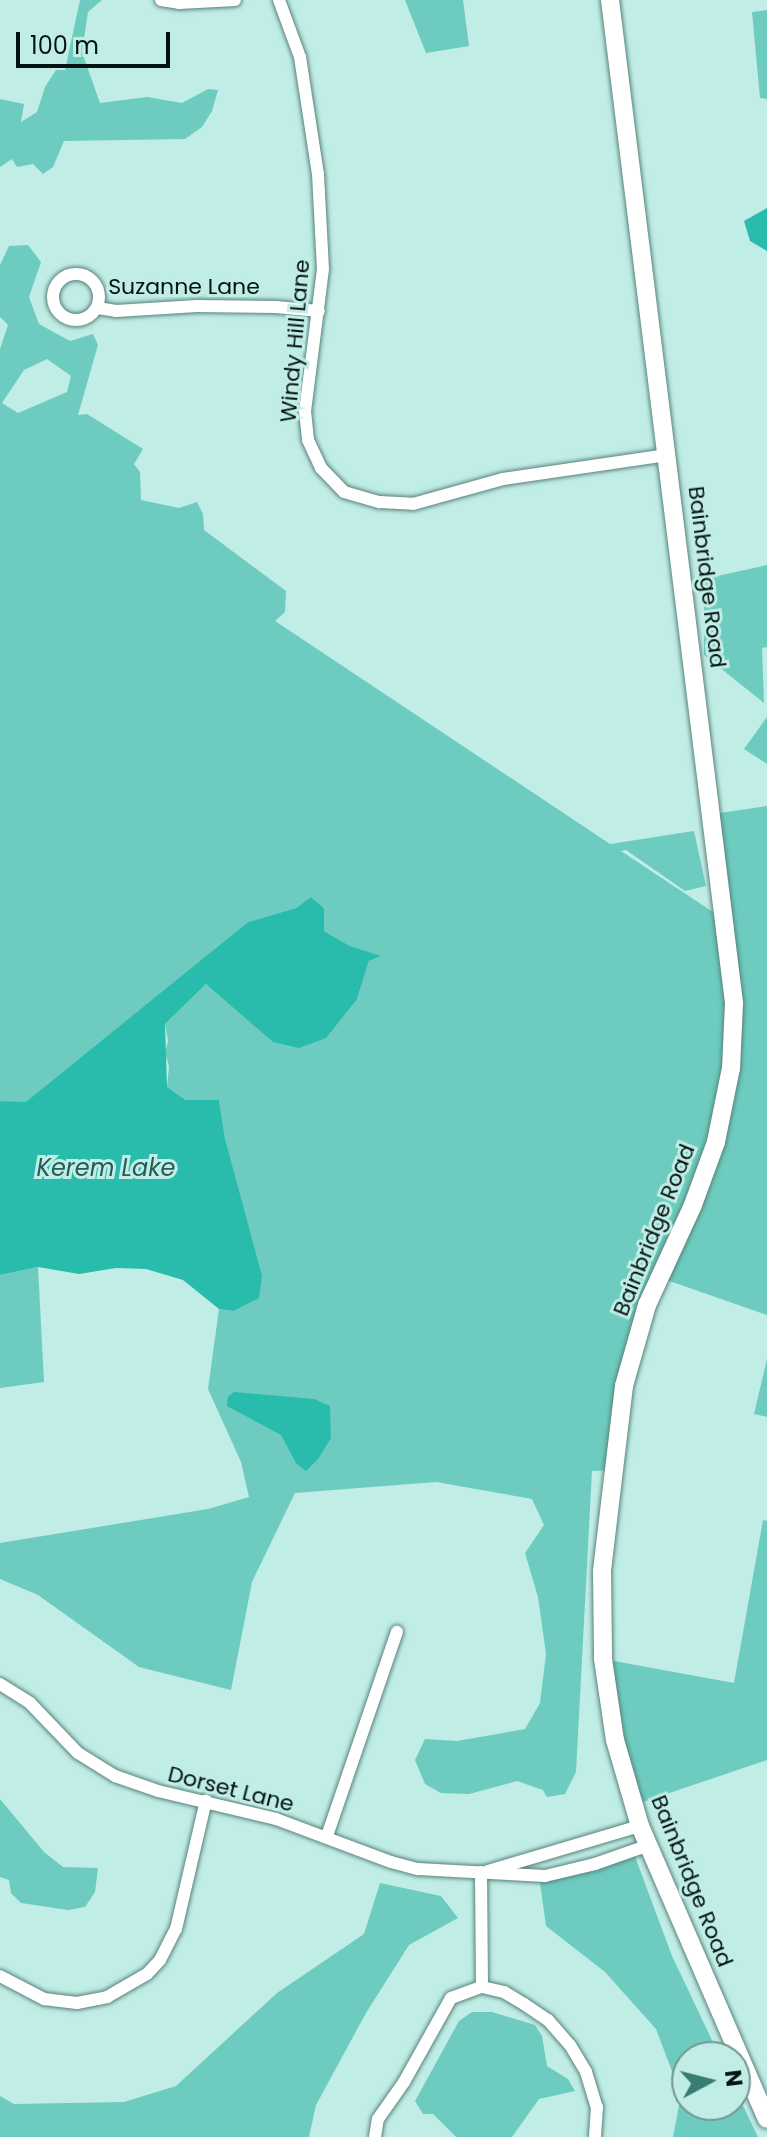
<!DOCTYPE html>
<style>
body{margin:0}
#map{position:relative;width:767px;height:2137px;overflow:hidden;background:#c0ede6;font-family:Poppins,sans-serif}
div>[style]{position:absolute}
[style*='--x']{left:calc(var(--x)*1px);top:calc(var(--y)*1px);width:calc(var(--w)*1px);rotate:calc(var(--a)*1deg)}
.green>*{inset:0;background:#6dccbf}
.water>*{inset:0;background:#29bbac}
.roads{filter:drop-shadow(0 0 2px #59837d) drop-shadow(0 0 2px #59837d)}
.street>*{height:12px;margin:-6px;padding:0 6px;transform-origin:6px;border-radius:6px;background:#fff}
.street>.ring{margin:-6px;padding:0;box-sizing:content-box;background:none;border:12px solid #fff;border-radius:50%}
.secondary>*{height:18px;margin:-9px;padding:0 9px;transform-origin:9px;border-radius:9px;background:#fff}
span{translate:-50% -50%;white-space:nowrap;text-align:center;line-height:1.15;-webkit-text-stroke:6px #c0ede6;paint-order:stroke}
.street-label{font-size:22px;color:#041311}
.water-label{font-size:24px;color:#265d57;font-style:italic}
.north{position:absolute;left:671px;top:2041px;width:80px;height:80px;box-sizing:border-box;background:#c0ede6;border:2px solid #759691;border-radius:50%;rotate:83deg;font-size:22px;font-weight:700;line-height:32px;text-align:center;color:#041311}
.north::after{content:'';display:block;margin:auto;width:28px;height:36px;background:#377d74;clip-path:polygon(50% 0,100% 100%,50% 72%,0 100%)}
.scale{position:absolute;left:16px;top:32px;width:154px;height:36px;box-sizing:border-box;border:4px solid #041311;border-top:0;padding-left:10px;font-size:24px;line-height:28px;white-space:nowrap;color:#041311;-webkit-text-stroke:6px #c0ede6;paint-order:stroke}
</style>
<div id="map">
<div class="green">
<div style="clip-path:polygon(80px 0,102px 0,88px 12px,82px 52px,100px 103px,147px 97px,182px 103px,208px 89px,218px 90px,212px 111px,202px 127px,185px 139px,64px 141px,53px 167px,43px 174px,33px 164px,17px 167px,12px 159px,0 167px,0 99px,24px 104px,21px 122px,37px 112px,45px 87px,56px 70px,65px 70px)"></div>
<div style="clip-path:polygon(405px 0,463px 0,469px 46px,426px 53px)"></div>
<div style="clip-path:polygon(767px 10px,767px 99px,760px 98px,752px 12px)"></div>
<div style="clip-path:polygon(evenodd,28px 245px,41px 262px,29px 297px,39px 324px,70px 341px,93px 334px,98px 345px,78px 415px,87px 414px,143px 449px,134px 464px,140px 472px,141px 500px,179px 508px,197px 502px,203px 514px,204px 530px,286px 591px,285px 612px,275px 621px,610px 844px,694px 831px,706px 886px,685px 891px,626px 850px,621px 851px,725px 920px,713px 814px,767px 806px,767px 1315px,658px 1277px,614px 1470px,592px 1471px,576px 1772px,565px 1794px,547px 1797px,543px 1790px,517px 1781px,469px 1794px,441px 1793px,425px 1784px,415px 1760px,425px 1739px,457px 1741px,525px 1729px,540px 1703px,546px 1654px,538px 1597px,525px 1553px,544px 1525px,532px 1499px,436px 1482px,295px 1493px,252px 1582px,231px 1690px,139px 1667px,38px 1595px,0 1579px,0 1543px,208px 1509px,249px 1497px,241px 1462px,208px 1389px,219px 1309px,233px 1311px,225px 1139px,219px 1100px,186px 1100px,167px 1087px,169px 1066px,165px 1053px,168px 1041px,165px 1024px,206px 984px,236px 1006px,357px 999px,369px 961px,380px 956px,350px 946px,324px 931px,324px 908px,311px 897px,296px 908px,248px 922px,26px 1103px,0 1101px,0 349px,8px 325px,0 317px,0 265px,9px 246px,28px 245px,47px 359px,71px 376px,67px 392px,18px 413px,2px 403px,24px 370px,47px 359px)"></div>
<div style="clip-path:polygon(767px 565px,767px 647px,762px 648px,764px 703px,704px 655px,704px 579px)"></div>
<div style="clip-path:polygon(767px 717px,767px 764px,744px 749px)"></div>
<div style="clip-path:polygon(38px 1267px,44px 1382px,0 1388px,0 1275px)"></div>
<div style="clip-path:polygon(767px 1359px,767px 1417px,754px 1414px)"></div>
<div style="clip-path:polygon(763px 1520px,767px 1521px,767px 1760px,634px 1805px,603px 1659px,734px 1683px)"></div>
<div style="clip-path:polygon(0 1799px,44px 1852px,63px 1867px,98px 1868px,95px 1892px,85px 1907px,68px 1910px,21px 1903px,11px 1893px,9px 1880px,0 1877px)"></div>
<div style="clip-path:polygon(633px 1851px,672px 1956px,720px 2057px,687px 2057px,687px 2105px,735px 2105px,735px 2089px,758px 2137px,673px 2137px,681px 2095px,656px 2029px,605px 1972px,546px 1926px,539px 1876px)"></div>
<div style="clip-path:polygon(380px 1883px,441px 1896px,458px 1918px,409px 1945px,366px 2013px,316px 2105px,309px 2137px,0 2137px,0 2096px,14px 2104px,124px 2102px,176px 2086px,277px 1993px,364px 1934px)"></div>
<div style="clip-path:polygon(472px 2012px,492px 2012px,535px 2025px,542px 2036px,547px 2066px,568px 2079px,575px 2091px,539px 2099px,512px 2137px,456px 2137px,433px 2114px,423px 2114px,415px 2101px,459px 2021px)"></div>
</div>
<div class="water">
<div style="clip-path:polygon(767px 208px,767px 251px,750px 241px,744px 221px)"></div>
<div style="clip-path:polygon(311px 897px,324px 908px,324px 931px,350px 946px,381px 956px,369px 961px,357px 999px,326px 1038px,299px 1048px,273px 1042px,206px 984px,165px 1024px,167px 1087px,186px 1100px,219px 1100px,225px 1139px,262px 1276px,259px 1298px,233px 1311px,219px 1309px,183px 1280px,146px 1269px,116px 1268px,79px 1274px,38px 1267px,0 1275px,0 1101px,26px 1102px,248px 922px,296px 908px)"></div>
<div style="clip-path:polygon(234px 1392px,314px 1399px,330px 1406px,331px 1438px,318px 1459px,306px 1471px,296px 1463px,281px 1435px,227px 1406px,228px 1397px)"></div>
</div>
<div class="roads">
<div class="street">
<div style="--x:161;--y:0;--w:18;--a:9"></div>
<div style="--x:179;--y:3;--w:56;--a:-3.1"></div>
<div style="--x:279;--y:0;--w:61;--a:69.8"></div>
<div style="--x:300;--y:57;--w:118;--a:81.3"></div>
<div style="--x:318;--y:174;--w:95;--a:87"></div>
<div style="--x:323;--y:269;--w:143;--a:97.2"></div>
<div style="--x:305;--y:411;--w:29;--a:84"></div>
<div style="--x:308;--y:440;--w:31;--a:65"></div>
<div style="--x:321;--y:468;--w:33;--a:46"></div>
<div style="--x:344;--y:492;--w:37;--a:16"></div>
<div style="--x:380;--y:502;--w:33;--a:3"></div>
<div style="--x:413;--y:504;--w:93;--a:-15.5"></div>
<div style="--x:503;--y:479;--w:166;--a:-8.3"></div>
<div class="ring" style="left:53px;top:274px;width:34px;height:34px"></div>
<div style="--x:98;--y:308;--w:18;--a:9"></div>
<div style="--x:116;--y:311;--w:81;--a:-3.5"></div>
<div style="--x:197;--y:306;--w:79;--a:0.7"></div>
<div style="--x:276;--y:307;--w:43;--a:5.3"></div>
<div style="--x:0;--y:1684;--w:36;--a:32"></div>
<div style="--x:30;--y:1703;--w:69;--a:46.2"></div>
<div style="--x:78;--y:1753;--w:44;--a:31.9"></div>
<div style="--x:115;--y:1776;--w:46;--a:19.2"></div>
<div style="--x:158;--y:1791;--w:121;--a:13.3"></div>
<div style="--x:276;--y:1819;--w:123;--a:20.5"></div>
<div style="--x:391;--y:1862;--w:28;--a:15"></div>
<div style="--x:418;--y:1869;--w:127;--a:3.2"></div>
<div style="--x:545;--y:1876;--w:51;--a:-13.5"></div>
<div style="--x:595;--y:1864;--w:57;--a:-19.4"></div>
<div style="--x:327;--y:1836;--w:216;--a:-71.1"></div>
<div style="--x:488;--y:1871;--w:159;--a:-16.5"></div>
<div style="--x:481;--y:1872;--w:115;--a:89.5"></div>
<div style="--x:0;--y:1976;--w:50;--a:27.6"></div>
<div style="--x:44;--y:1999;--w:33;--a:7"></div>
<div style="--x:77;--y:2003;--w:31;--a:-11"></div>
<div style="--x:107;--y:1997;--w:46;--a:-29.9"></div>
<div style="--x:147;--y:1974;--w:19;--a:-47"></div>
<div style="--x:160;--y:1960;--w:35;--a:-63"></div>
<div style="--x:176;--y:1929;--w:132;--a:-76.9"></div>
<div style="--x:375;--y:2137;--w:18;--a:-81"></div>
<div style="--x:378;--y:2119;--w:45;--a:-54.9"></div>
<div style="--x:404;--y:2082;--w:96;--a:-60.8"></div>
<div style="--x:451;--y:1998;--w:33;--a:-20"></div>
<div style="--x:482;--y:1987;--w:23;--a:13"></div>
<div style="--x:504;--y:1992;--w:23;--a:31"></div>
<div style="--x:524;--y:2004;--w:29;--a:34"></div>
<div style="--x:548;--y:2020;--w:33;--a:49"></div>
<div style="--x:570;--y:2045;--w:31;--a:59"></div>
<div style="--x:586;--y:2072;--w:37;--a:73"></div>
<div style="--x:597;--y:2107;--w:30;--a:94"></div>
</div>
<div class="secondary">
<div style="--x:610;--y:0;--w:1011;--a:82.95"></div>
<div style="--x:734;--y:1003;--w:65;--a:92.6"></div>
<div style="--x:731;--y:1068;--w:76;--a:101.5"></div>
<div style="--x:716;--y:1142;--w:67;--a:110.1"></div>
<div style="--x:693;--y:1205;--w:110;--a:114.7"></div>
<div style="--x:647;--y:1305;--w:84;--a:105.9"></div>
<div style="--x:624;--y:1386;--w:186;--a:96.8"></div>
<div style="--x:602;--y:1571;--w:88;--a:89.3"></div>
<div style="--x:603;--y:1659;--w:82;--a:81.6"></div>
<div style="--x:615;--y:1740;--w:90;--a:73.8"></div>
<div style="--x:640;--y:1826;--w:319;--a:66.6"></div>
</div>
</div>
<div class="street-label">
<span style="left:184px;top:287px">Suzanne Lane</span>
<span style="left:295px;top:341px;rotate:-85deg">Windy Hill Lane</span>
<span style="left:707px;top:577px;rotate:83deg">Bainbridge Road</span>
<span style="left:654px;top:1230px;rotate:-68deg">Bainbridge Road</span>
<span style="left:231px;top:1789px;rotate:14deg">Dorset Lane</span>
<span style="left:692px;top:1881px;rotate:68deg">Bainbridge Road</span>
</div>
<div class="water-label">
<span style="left:106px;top:1168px">Kerem Lake</span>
</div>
<div class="north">N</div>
<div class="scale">100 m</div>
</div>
